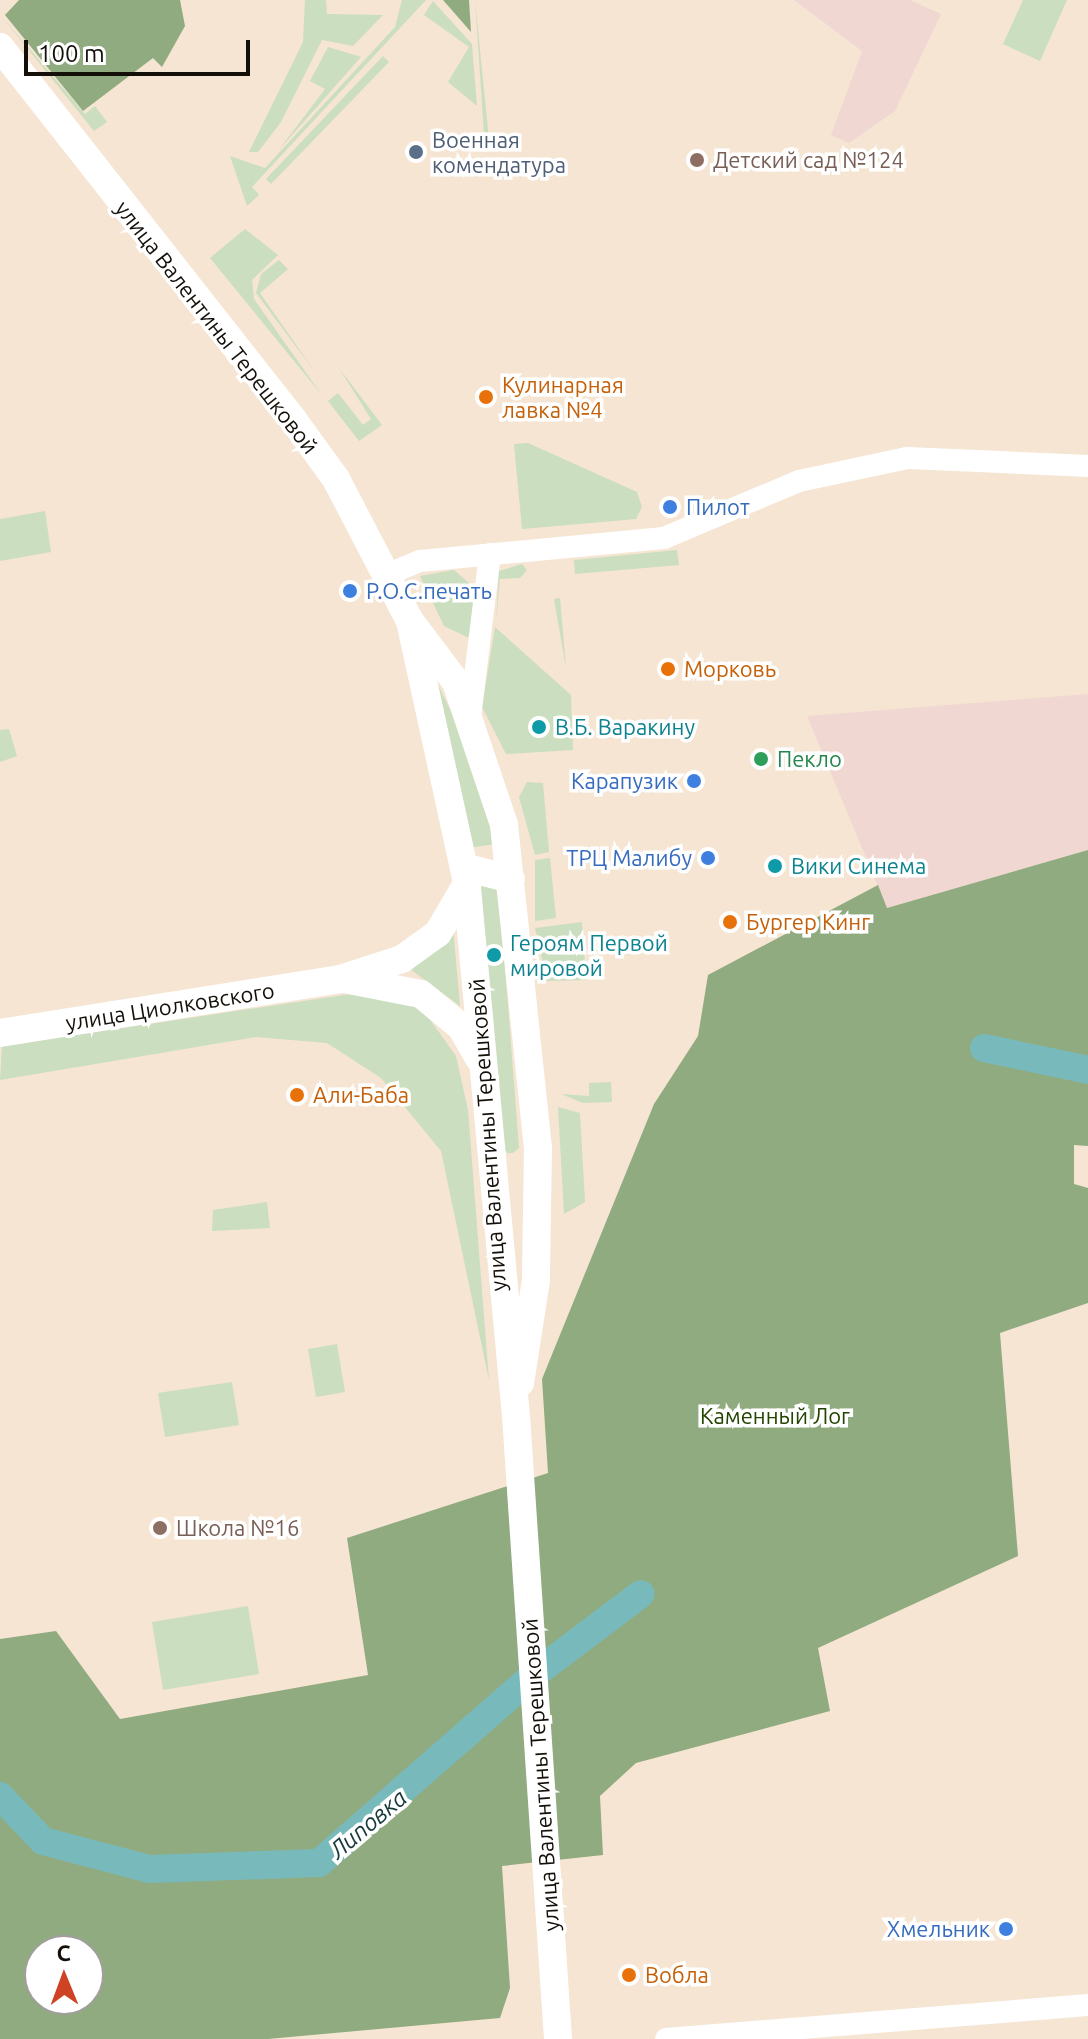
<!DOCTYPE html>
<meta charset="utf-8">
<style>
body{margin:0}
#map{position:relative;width:1088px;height:2039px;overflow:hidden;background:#f5e5d2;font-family:Ubuntu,sans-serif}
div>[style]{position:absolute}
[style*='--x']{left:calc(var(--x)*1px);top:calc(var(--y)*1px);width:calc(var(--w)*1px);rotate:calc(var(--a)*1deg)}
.industrial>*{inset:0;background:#f1d7d1}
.green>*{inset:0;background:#cbdebf}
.forest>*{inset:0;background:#91ab80}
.river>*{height:28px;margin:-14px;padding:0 14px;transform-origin:14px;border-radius:14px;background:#78babb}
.minor>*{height:22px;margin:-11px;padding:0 11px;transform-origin:11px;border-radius:11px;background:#fff}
.major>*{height:28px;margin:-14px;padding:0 14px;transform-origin:14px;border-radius:14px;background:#fff}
.dots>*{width:22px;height:22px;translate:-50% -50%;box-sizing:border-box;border:4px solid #fff;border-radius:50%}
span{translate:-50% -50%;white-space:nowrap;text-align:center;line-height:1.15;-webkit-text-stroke:7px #fff;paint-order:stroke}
.service-label{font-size:22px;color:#4e5e75}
.left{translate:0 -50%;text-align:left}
.education-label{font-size:22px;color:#785e54}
.street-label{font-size:22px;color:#140f08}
.food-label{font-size:22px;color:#c56008}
.shop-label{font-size:22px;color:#366cbe}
.right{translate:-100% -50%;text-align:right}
.culture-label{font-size:22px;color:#0d838f}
.leisure-label{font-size:22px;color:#27864d}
.park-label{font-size:22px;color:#244401}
.water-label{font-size:24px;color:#18393a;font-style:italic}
.north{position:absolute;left:24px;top:1935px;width:80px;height:80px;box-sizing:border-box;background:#fff;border:2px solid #a19f9c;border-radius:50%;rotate:359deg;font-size:22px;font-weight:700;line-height:32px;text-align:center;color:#140f08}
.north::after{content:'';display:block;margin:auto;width:28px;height:36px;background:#cd4324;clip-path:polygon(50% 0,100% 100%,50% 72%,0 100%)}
.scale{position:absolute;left:24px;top:40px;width:226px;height:36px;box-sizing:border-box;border:4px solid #140f08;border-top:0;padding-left:10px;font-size:24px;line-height:28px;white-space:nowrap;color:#140f08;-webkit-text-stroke:6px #fff;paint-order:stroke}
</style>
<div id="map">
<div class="industrial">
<div style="clip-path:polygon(794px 0,910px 0,941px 14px,895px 111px,849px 143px,831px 135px,862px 51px)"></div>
<div style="clip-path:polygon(1088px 694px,1088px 850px,887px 908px,807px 716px)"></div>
</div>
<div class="green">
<div style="clip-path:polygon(305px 0,326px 0,327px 14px,383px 15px,353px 46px,322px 40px,281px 122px,258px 152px,249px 152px,303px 42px)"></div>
<div style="clip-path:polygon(402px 0,426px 0,252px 187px,259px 195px,247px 206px,230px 156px,265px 168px,395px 27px)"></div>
<div style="clip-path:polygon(475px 0,490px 149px,485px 150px,485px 149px)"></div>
<div style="clip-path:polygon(1023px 0,1067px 0,1040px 61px,1003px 44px)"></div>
<div style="clip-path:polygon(433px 1px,472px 44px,477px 106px,448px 82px,469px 47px,424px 15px)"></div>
<div style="clip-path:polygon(3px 18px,85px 114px,95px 106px,107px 122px,94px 131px)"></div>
<div style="clip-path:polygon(328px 47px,361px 57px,278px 151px,325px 89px,310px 81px)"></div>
<div style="clip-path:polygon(383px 56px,389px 62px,271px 184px,266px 179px)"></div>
<div style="clip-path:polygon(245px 229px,278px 255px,252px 280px,254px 299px,321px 394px,210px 258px)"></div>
<div style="clip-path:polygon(279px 260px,288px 269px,260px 293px,315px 372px,256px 293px,261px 274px)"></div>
<div style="clip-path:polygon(339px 368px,382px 425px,359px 441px,328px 401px,338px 393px,363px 425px,371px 419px)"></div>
<div style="clip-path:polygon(528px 443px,637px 492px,642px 507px,636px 519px,522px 529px,514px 444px)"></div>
<div style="clip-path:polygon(45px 511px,51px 552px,0 561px,0 519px)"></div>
<div style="clip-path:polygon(677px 550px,679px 565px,575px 574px,574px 560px)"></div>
<div style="clip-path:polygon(522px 564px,527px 570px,520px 578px,500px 579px,496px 621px,499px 571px)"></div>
<div style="clip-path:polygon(454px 570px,476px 589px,471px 639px,444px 626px,420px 576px)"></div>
<div style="clip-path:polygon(560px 598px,566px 668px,554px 599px)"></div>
<div style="clip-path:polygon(495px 627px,571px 695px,573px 750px,506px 754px,482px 707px)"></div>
<div style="clip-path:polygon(423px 654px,463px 736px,496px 844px,468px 848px)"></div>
<div style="clip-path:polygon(9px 729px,17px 756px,0 762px,0 730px)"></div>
<div style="clip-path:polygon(527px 782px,543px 783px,549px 852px,535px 855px,519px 797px)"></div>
<div style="clip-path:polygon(550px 858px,556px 918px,535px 921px,535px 860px)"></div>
<div style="clip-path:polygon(479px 884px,499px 890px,519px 1148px,513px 1153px,504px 1153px)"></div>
<div style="clip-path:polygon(582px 922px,586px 980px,547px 981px,535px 928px)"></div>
<div style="clip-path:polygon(453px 927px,460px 1006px,410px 969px)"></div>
<div style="clip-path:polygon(357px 993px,419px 1004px,456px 1056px,468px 1110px,489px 1380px,441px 1151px,381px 1078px,327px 1043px,256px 1037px,0 1080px,2px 1046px)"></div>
<div style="clip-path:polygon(611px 1082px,612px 1102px,583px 1103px,561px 1094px,589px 1096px,589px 1083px)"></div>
<div style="clip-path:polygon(558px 1107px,580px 1113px,585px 1202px,564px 1214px)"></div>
<div style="clip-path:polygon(267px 1202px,270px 1228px,212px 1231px,213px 1210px)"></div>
<div style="clip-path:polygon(337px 1344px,345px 1392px,316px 1397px,308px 1349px)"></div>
<div style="clip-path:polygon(232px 1382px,239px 1425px,165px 1437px,158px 1393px)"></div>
<div style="clip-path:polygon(248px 1606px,259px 1674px,163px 1690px,152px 1622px)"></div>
</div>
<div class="forest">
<div style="clip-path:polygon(19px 0,180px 0,185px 26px,162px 67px,153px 58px,83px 111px,5px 15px)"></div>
<div style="clip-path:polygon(443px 0,469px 0,471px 32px)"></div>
<div style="clip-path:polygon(evenodd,1088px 850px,1088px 1146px,1074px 1145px,1074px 1184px,1088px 1188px,1088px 1303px,1000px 1333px,1018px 1556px,818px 1648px,830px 1711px,636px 1763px,600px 1796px,603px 1855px,502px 1866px,510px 1988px,500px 2018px,268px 2039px,0 2039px,0 1639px,56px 1631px,120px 1719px,368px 1675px,347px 1538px,548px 1473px,542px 1379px,654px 1104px,698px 1036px,708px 975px,878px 885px,887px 908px,1088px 850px,40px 1951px,88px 1951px,88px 1999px,40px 1999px,40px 1951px)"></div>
</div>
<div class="river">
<div style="--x:984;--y:1048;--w:106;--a:11.9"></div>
<div style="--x:0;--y:1796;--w:62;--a:46.3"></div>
<div style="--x:43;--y:1841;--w:111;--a:14.7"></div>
<div style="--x:150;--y:1869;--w:169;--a:-2"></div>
<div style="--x:319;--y:1863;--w:288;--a:-41.2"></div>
<div style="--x:536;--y:1673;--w:131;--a:-37"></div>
</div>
<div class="minor">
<div style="--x:389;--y:574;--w:34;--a:-23"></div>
<div style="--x:420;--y:561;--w:245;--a:-5.4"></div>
<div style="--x:664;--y:538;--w:147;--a:-22.9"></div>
<div style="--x:799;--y:481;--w:110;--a:-12"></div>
<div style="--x:907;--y:458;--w:181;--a:2.5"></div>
<div style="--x:470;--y:717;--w:164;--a:-83"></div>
<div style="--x:666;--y:2039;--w:423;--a:-4.6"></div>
</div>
<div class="major">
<div style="--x:0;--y:47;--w:476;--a:51.8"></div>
<div style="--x:294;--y:421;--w:72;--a:54.1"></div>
<div style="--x:336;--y:479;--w:160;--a:62.5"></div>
<div style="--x:410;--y:621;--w:262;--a:77.7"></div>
<div style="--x:466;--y:877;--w:541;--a:84.7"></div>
<div style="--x:516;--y:1416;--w:624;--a:86.14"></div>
<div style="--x:410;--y:621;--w:76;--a:53"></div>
<div style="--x:456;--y:682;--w:151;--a:71.4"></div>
<div style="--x:504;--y:825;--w:324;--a:84"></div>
<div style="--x:538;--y:1147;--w:133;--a:90.9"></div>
<div style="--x:536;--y:1280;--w:104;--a:98.8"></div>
<div style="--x:349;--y:980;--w:73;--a:11"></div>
<div style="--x:421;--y:994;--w:52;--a:39.5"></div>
<div style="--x:461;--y:1027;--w:36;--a:60"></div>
<div style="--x:0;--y:1033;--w:344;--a:-9"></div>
<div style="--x:340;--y:979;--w:65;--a:-17.9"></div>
<div style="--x:402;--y:959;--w:44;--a:-35.8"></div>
<div style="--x:438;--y:933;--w:73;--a:-59.6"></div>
<div style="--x:475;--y:870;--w:37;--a:14"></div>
</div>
<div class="dots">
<div style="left:416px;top:152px;background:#5c6f8a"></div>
<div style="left:697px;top:160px;background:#8d6e63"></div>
<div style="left:486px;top:397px;background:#e8710a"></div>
<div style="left:670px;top:507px;background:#3f7fe0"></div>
<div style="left:350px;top:591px;background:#3f7fe0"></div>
<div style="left:668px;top:669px;background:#e8710a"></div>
<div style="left:539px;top:727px;background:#0f9aa8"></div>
<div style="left:761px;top:759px;background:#2e9e5b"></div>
<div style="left:694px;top:781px;background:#3f7fe0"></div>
<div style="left:708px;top:858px;background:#3f7fe0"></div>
<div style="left:775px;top:866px;background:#0f9aa8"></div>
<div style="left:730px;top:922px;background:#e8710a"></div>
<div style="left:494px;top:955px;background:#0f9aa8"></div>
<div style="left:297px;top:1095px;background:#e8710a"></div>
<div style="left:160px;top:1528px;background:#8d6e63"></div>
<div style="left:1006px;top:1929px;background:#3f7fe0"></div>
<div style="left:629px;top:1975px;background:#e8710a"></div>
</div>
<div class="service-label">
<span class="left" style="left:432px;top:152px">Военная<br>комендатура</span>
</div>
<div class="education-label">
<span class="left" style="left:713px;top:160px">Детский сад №124</span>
<span class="left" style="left:176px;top:1528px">Школа №16</span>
</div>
<div class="street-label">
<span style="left:217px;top:327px;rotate:52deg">улица Валентины Терешковой</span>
<span style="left:170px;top:1006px;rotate:-9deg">улица Циолковского</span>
<span style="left:487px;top:1135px;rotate:-94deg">улица Валентины Терешковой</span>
<span style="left:540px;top:1775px;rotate:-94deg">улица Валентины Терешковой</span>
</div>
<div class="food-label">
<span class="left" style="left:502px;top:397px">Кулинарная<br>лавка №4</span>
<span class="left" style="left:684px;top:669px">Морковь</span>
<span class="left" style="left:746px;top:922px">Бургер Кинг</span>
<span class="left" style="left:313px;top:1095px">Али-Баба</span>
<span class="left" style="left:645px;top:1975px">Вобла</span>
</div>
<div class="shop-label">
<span class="left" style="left:686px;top:507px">Пилот</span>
<span class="left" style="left:366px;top:591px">Р.О.С.печать</span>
<span class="right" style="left:678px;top:781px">Карапузик</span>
<span class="right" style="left:692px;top:858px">ТРЦ Малибу</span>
<span class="right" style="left:990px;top:1929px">Хмельник</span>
</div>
<div class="culture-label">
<span class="left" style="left:555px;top:727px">В.Б. Варакину</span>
<span class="left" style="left:791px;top:866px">Вики Синема</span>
<span class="left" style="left:510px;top:955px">Героям Первой<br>мировой</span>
</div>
<div class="leisure-label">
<span class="left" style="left:777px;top:759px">Пекло</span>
</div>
<div class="park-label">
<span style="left:775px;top:1416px">Каменный Лог</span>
</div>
<div class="water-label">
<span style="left:368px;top:1824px;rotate:-40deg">Липовка</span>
</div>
<div class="north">С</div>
<div class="scale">100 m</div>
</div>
